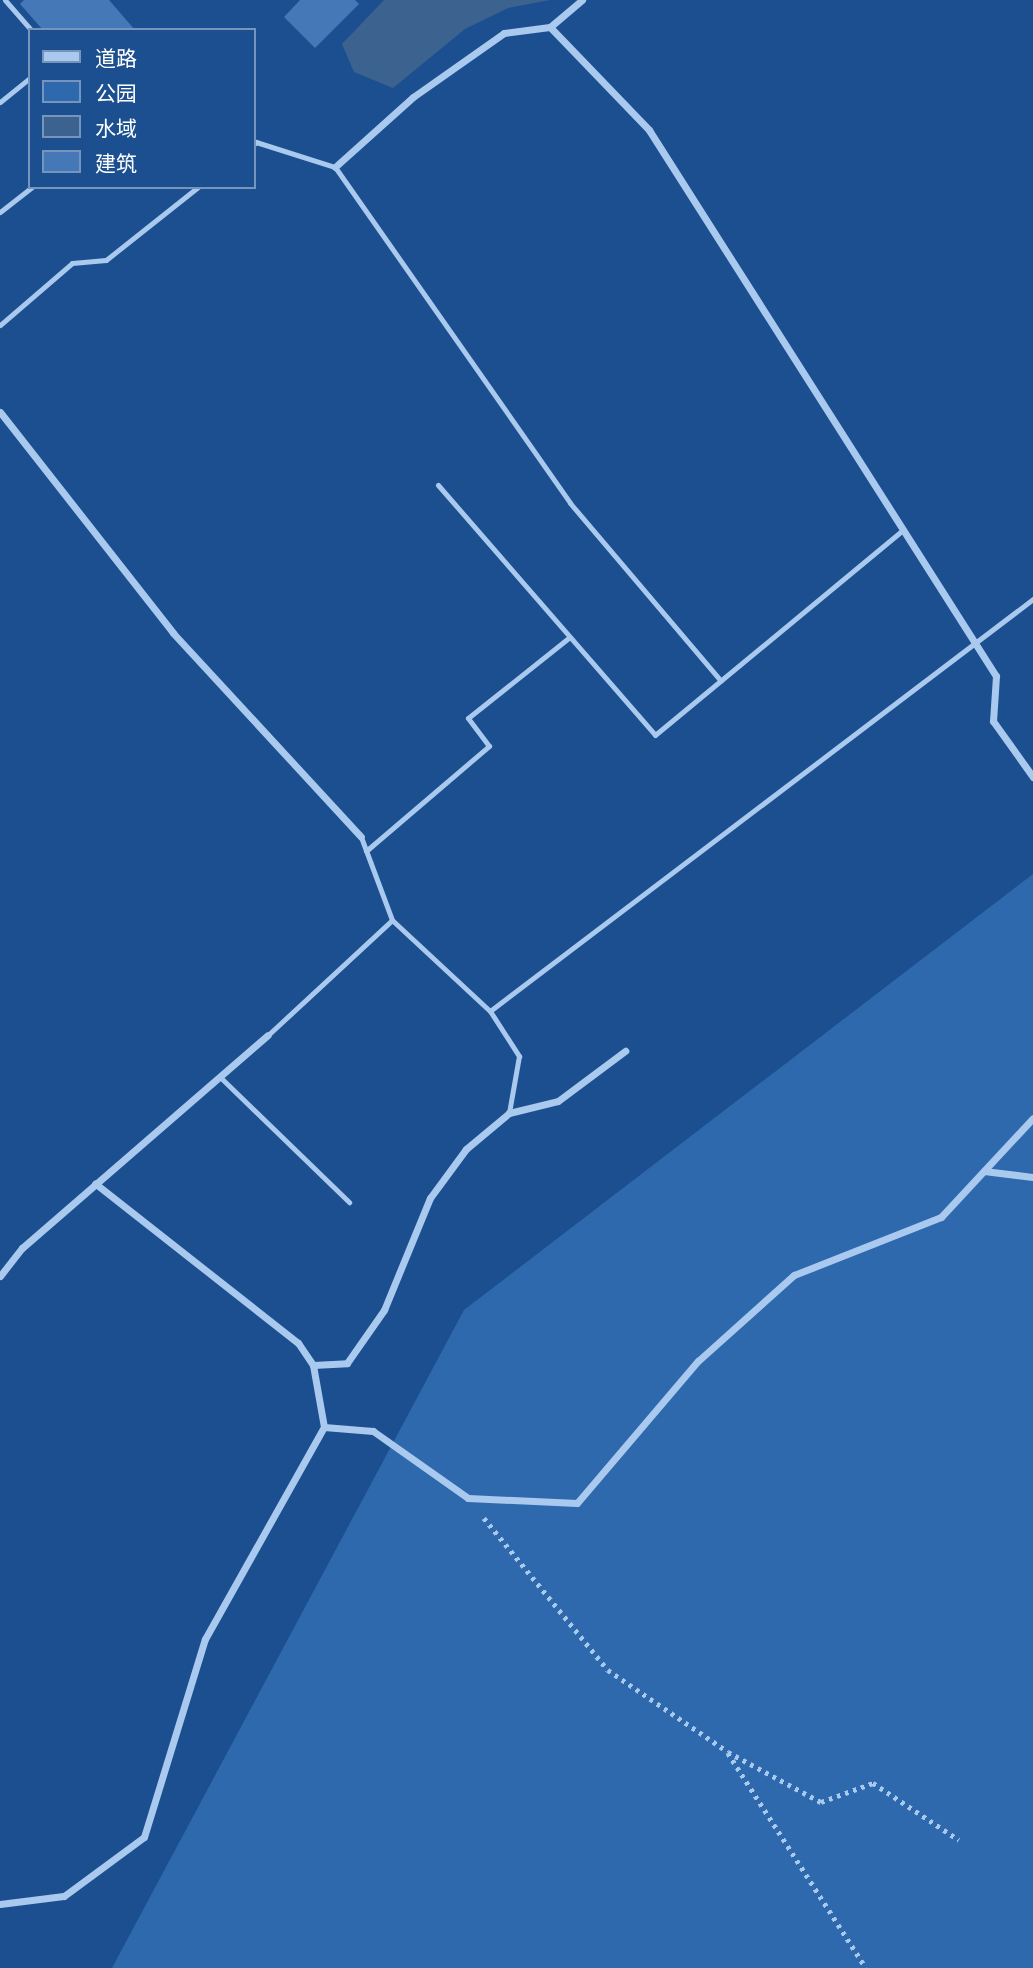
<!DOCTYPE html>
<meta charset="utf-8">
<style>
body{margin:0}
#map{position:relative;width:1033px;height:1968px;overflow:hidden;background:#1b4f8f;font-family:Figtree,"Noto Sans SC",sans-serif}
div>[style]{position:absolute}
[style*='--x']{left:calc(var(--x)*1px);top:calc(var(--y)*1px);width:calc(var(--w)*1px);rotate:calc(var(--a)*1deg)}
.green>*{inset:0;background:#2e69ad}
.water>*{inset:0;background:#3c6290}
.building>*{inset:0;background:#4478b7}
.path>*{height:4.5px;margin-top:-2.25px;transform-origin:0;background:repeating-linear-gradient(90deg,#a9c9ee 0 3.5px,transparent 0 8.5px)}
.lane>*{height:5px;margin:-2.5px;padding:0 2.5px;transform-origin:2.5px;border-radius:2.5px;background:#a9c9ee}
.street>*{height:7px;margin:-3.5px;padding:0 3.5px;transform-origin:3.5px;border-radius:3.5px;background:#a9c9ee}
span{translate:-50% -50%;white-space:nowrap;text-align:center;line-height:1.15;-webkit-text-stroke:7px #1b4f8f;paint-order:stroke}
.legend{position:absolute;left:28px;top:28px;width:228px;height:161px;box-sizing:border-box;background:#1b4f8f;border:2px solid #7695bc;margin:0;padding:9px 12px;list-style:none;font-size:21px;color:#fff}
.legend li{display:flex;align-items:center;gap:14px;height:35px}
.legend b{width:35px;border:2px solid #7695bc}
</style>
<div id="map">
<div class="green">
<div style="clip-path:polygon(1033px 874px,1033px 1968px,112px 1968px,464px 1310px)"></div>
</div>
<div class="water">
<div style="clip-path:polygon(384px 0,550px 0,508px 8px,465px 29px,393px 88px,354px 72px,342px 44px)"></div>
</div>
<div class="building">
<div style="clip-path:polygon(24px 0,109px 0,135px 30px,43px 30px,20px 4px)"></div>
<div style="clip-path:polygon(300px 0,355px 0,359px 4px,315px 48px,284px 17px)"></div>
</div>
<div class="path">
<div style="--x:484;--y:1518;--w:196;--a:50.8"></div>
<div style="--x:608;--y:1670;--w:145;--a:34.3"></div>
<div style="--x:728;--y:1752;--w:106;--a:28.3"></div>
<div style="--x:821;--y:1802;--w:55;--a:-20.1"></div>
<div style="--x:873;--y:1783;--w:103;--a:33.5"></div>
<div style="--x:728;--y:1753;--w:255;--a:57.3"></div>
</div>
<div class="lane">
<div style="--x:5;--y:0;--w:40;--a:49"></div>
<div style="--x:0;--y:102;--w:38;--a:-39"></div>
<div style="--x:254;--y:144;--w:3;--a:-45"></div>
<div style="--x:256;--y:142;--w:83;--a:17.6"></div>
<div style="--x:335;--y:167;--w:410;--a:55"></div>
<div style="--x:570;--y:503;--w:233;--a:49.7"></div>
<div style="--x:0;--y:212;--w:41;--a:-38"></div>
<div style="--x:0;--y:325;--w:95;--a:-40.7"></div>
<div style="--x:72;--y:263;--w:34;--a:-5"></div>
<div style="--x:106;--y:260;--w:117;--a:-38.4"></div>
<div style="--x:438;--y:485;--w:331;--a:49"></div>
<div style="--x:655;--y:735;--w:322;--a:-39.6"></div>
<div style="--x:361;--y:837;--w:89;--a:69.5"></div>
<div style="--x:392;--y:920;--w:134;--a:42.9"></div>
<div style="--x:490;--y:1011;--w:54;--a:57.2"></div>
<div style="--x:519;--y:1056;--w:58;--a:100"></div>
<div style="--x:366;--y:851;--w:162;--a:-40.5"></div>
<div style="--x:489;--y:746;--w:35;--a:-127"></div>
<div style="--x:468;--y:718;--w:130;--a:-38.5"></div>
<div style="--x:490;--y:1011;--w:682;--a:-37.19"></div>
<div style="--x:268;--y:1035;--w:169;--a:-42.8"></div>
<div style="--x:220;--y:1077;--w:180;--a:44.1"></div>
</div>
<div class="street">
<div style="--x:550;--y:27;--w:143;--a:46.1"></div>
<div style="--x:649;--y:130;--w:647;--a:57.56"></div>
<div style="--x:996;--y:676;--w:45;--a:93.8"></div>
<div style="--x:993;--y:721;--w:69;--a:54.5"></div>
<div style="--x:335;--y:167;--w:105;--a:-41.9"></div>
<div style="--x:413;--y:97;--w:111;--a:-35.1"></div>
<div style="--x:504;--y:33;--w:46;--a:-7.4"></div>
<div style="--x:550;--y:27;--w:42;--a:-40.2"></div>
<div style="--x:0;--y:412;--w:281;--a:51.9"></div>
<div style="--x:173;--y:633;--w:277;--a:47.3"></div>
<div style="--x:984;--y:1171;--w:49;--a:7"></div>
<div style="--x:0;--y:1276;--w:36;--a:-52"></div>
<div style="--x:22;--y:1248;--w:325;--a:-40.9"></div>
<div style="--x:313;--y:1365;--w:34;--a:-3"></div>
<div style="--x:347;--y:1363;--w:65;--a:-55.1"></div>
<div style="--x:384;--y:1310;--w:121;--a:-67.7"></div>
<div style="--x:430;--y:1198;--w:61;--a:-53.7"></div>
<div style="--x:466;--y:1149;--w:56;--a:-39.9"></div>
<div style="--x:509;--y:1113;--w:50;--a:-13.8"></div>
<div style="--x:558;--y:1101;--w:84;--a:-36.7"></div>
<div style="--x:324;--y:1427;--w:49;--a:4.7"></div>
<div style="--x:373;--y:1431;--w:116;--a:35.2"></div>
<div style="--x:468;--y:1498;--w:109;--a:2.6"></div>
<div style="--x:577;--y:1503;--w:187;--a:-49.6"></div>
<div style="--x:698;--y:1361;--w:129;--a:-41.9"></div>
<div style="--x:794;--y:1275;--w:158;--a:-21.5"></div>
<div style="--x:941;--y:1217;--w:135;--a:-47.1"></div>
<div style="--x:0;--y:1904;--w:64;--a:-7.1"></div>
<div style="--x:64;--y:1896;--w:99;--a:-36.4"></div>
<div style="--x:144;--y:1837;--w:207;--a:-72.9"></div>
<div style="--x:205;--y:1639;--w:243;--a:-60.7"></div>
<div style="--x:324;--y:1427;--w:63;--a:-100.1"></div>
<div style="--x:313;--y:1365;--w:27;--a:-124"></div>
<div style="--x:298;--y:1343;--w:258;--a:-141.8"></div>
</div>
<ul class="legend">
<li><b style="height:9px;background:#a9c9ee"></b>道路</li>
<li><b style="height:19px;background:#2e69ad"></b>公园</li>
<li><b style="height:19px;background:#3c6290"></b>水域</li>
<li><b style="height:19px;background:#4478b7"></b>建筑</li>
</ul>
</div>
